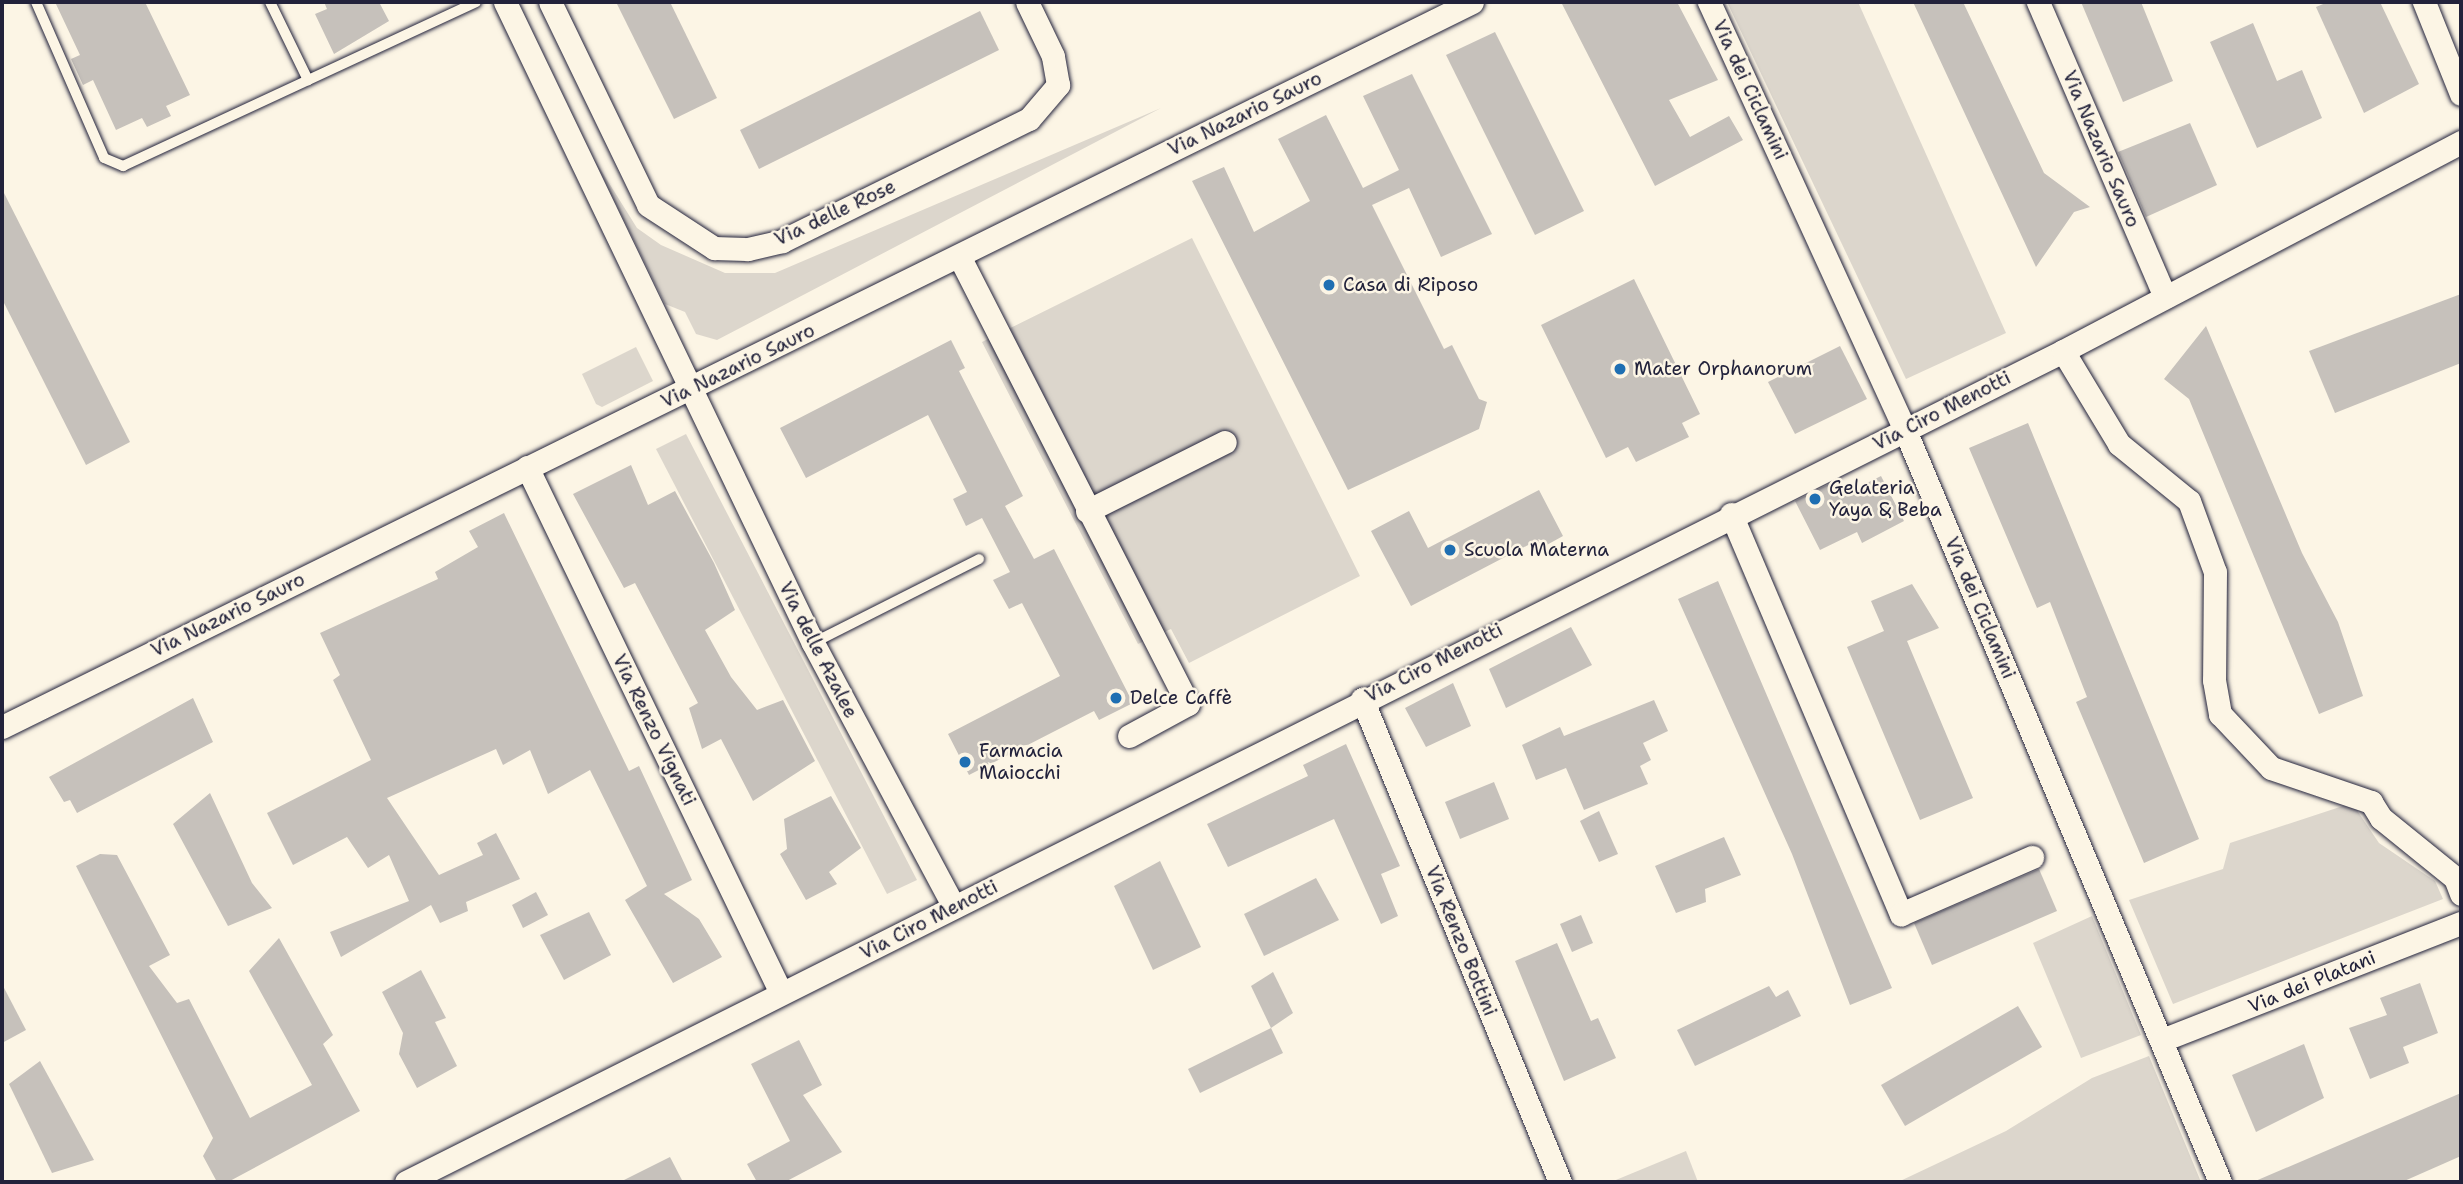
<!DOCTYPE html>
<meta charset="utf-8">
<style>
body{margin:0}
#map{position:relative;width:2463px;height:1184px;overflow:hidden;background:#fcf5e5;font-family:"Shantell Sans",sans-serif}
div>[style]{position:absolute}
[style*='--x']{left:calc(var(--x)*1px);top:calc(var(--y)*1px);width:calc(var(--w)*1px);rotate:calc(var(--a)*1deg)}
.green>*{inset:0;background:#dcd6cc}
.building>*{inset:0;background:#c6c1bb}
.roads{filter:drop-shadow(0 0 2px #22223b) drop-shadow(0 0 2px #22223b)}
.lane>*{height:10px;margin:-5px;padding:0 5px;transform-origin:5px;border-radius:5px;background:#fcf5e5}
.street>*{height:23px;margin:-11.5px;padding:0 11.5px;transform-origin:11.5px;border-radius:11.5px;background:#fcf5e5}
.dots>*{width:19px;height:19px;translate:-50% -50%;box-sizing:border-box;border:4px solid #fcf5e5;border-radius:50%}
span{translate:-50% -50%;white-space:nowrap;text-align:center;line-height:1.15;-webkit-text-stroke:5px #fcf5e5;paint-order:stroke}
.street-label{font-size:19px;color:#22223b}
.poi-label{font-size:19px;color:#22223b}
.left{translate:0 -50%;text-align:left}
.frame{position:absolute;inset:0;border:4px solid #22223b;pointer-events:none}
</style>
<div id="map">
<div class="green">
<div style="clip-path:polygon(1727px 2px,1858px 2px,2006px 333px,1906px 379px)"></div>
<div style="clip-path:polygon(1161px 108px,717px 340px,696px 334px,685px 312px,665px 304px,594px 159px,637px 228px,661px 245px,725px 273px,775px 273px)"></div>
<div style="clip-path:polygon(1192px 238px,1360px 576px,1189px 663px,1171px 629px,1138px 644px,982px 342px)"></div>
<div style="clip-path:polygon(636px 347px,653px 381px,602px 407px,596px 404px,582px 374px)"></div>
<div style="clip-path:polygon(686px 434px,917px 880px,887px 894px,656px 449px)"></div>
<div style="clip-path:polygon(2352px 803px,2379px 843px,2435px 881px,2443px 899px,2173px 1004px,2129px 900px,2223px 869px,2230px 843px)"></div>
<div style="clip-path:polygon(2092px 916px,2141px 1035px,2081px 1058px,2033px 943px)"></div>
<div style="clip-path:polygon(2149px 1056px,2201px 1182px,1898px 1182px,2006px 1131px,2092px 1078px)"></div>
<div style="clip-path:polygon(1686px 1151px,1698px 1182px,1611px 1182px)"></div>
</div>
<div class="building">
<div style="clip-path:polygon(55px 2px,145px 2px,190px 95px,166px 106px,171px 116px,147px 127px,142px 118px,116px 130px,93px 80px,83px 85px,71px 59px,80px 55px)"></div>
<div style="clip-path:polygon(324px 2px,379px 2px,389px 21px,334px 54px,315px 14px,327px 9px)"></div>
<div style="clip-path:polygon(616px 2px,670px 2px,717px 98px,674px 119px)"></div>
<div style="clip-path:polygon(1561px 2px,1677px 2px,1718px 80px,1669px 100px,1690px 137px,1729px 116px,1743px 140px,1655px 186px)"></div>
<div style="clip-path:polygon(1913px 2px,1963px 2px,2044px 173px,2090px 207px,2074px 212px,2036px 267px)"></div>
<div style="clip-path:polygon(2081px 2px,2141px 2px,2173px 81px,2123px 102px)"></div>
<div style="clip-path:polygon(2328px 2px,2380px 2px,2419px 84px,2364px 113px,2316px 7px)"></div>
<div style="clip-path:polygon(980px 11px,999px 50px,759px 169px,740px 130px)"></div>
<div style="clip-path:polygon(2253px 23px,2277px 81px,2302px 70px,2322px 118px,2257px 148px,2210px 42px)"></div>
<div style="clip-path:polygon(1495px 32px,1584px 211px,1535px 235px,1446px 55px)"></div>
<div style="clip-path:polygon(1412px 74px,1492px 234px,1441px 257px,1409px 188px,1372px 205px,1444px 349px,1452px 345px,1479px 399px,1487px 402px,1479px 429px,1348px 490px,1192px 181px,1224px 167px,1254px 232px,1310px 201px,1278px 139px,1326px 115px,1363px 188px,1399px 170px,1363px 96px)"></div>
<div style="clip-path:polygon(2190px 123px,2217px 185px,2146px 217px,2118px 152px)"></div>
<div style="clip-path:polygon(2px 189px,130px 442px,86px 465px,2px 299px)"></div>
<div style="clip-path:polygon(1634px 279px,1700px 414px,1682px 423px,1689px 437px,1636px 462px,1628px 447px,1606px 458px,1541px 325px)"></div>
<div style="clip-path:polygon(2461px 294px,2461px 363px,2335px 413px,2309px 351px)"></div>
<div style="clip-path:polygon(2206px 326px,2302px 553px,2338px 622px,2363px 696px,2319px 714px,2189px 399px,2164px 379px)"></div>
<div style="clip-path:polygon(951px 340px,965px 368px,959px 371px,1023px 496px,1005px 506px,1034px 559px,1054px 549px,1133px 703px,1099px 720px,1094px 711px,969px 775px,948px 734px,1060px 676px,1022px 603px,1009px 609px,993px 580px,1010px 572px,982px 518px,966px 526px,953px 499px,967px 492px,928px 415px,806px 478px,780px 428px)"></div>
<div style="clip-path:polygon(1840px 346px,1867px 399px,1795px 434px,1768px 382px)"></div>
<div style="clip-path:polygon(2028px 423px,2199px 839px,2144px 863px,2076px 702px,2087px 697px,2050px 602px,2037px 608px,1969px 448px)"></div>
<div style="clip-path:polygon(631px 465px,648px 505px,675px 491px,714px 563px,735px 610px,705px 630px,731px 677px,757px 710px,783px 700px,815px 761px,753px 801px,721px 739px,702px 749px,689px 708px,698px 703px,635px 583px,624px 588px,573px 494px)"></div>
<div style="clip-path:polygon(1881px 476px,1904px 521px,1862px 543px,1857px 532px,1820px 550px,1795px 501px,1839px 479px,1847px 493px)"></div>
<div style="clip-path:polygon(1539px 490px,1563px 536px,1534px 552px,1530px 544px,1411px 606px,1371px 531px,1409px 511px,1428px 548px)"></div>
<div style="clip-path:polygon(504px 513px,629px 771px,639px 766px,692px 880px,664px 894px,699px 919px,722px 957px,673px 983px,625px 900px,647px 886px,590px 770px,548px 794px,530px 750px,503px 765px,496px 749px,387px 798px,439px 875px,483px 855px,477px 843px,496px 833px,520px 879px,466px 902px,468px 911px,440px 923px,431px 905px,341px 957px,330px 932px,409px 901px,389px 855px,368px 868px,347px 837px,293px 865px,267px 813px,371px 760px,333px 680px,340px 675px,320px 633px,438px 579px,435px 572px,478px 547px,469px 531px)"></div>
<div style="clip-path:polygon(1718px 581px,1892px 988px,1850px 1005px,1792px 854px,1678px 599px)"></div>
<div style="clip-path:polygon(1912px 584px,1939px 628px,1907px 641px,1973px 798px,1920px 820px,1847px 647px,1884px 631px,1871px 601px)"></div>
<div style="clip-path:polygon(1571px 627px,1592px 665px,1506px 708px,1489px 669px)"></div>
<div style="clip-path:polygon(1453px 683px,1471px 726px,1426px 747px,1405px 708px)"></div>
<div style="clip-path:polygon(193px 698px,213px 742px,77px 813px,70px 800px,64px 802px,49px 777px)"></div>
<div style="clip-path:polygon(1654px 700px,1668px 731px,1643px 743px,1651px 760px,1640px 766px,1648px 784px,1584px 810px,1566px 768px,1536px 780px,1522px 745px,1560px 727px,1564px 736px)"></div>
<div style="clip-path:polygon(1346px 744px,1400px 866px,1381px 874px,1398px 916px,1381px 924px,1334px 819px,1228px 867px,1207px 824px,1308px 776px,1303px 765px)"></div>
<div style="clip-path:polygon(1494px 782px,1509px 819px,1460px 839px,1445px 802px)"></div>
<div style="clip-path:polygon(210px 793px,252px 883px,272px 908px,228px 926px,173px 824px)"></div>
<div style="clip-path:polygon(831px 796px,861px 848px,829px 872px,837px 884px,806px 900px,780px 854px,787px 849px,784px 819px)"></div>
<div style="clip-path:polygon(1599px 811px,1618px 854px,1599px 862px,1580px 821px)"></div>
<div style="clip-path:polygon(1724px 837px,1741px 875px,1705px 889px,1706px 902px,1676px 913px,1655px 866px)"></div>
<div style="clip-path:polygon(100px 854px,117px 855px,170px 955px,149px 966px,177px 1003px,189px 999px,250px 1118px,312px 1085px,249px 971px,279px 938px,333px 1035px,323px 1044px,360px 1111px,228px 1182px,217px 1182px,203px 1156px,213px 1138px,76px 866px)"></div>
<div style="clip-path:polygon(1160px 861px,1201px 947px,1153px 970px,1114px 886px)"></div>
<div style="clip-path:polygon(2039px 869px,2057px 911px,1932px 965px,1914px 923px)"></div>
<div style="clip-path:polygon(1316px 878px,1339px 920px,1264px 956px,1244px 914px)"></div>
<div style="clip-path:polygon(536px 892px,548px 915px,523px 928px,512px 905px)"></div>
<div style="clip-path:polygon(589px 912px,611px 955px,564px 980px,540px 935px)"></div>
<div style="clip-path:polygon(1581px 915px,1593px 943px,1572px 952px,1560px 924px)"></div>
<div style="clip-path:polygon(1557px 943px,1591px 1021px,1598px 1018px,1616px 1058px,1564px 1081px,1515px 961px)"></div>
<div style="clip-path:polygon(421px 970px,446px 1018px,435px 1022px,457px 1066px,417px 1088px,399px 1054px,403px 1033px,382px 992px)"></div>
<div style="clip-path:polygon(1273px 972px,1293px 1013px,1271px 1028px,1251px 986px)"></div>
<div style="clip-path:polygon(2420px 983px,2438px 1033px,2403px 1047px,2409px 1063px,2370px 1079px,2349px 1028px,2387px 1015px,2380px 998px)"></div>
<div style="clip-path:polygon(2px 984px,26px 1030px,2px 1043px)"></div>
<div style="clip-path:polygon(1769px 986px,1776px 997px,1788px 990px,1801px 1016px,1695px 1066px,1677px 1030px)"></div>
<div style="clip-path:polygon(2018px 1006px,2042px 1047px,1905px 1126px,1881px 1085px)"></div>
<div style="clip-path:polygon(1271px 1028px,1283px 1053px,1200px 1093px,1188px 1069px)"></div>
<div style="clip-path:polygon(799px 1040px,822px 1085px,803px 1095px,842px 1152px,785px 1182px,757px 1182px,747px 1164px,790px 1141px,751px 1064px)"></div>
<div style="clip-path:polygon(2304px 1044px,2324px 1098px,2256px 1132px,2232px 1075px)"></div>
<div style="clip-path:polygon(40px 1061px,94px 1160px,52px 1173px,9px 1084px)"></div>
<div style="clip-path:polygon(2461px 1093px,2461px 1156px,2402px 1182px,2253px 1182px)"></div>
<div style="clip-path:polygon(670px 1157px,683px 1182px,620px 1182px)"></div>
</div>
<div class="roads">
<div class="lane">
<div style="--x:36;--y:2;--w:170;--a:66.4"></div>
<div style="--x:104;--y:158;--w:21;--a:23"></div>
<div style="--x:123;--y:166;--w:389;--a:-24.9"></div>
<div style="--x:270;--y:2;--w:87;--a:64"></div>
<div style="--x:813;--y:643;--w:186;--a:-26.8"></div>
</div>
<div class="street">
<div style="--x:505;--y:2;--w:711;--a:64.34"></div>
<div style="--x:813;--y:643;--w:299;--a:61.9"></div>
<div style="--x:550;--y:2;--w:225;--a:64.2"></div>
<div style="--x:648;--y:205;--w:79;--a:33.1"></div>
<div style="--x:714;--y:248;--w:34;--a:2"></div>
<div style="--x:748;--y:249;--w:35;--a:-13"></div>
<div style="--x:782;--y:241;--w:275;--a:-26.3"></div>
<div style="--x:1029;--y:119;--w:45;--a:-49.5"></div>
<div style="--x:1058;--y:85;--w:29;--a:-100"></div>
<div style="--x:1053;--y:56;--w:60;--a:-115.7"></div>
<div style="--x:1709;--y:2;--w:471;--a:65.4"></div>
<div style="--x:1905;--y:430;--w:815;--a:67.27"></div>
<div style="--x:2038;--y:2;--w:321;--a:66.7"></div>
<div style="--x:2424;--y:2;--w:99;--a:68.1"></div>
<div style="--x:959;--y:256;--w:503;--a:62.93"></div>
<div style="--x:1188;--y:704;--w:67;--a:151.5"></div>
<div style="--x:2063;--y:351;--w:109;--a:58.9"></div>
<div style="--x:2119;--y:444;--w:90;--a:39.2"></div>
<div style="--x:2189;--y:501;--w:76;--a:69.9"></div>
<div style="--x:2215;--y:572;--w:108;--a:90.5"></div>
<div style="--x:2214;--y:680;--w:35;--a:80"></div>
<div style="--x:2220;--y:714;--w:74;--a:46.6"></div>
<div style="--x:2271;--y:768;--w:106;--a:18.8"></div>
<div style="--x:2371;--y:802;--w:19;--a:58"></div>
<div style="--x:2381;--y:818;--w:95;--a:39"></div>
<div style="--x:2455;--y:878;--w:17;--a:69"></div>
<div style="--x:527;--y:467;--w:584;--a:64.22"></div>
<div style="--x:1087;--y:511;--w:154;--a:-26.6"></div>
<div style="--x:1731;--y:514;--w:435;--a:67"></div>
<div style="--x:1901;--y:914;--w:143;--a:-23.5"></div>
<div style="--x:1362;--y:699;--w:522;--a:67.71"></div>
<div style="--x:2;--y:727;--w:1639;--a:-26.25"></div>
<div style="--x:2162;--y:1040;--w:321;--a:-21.4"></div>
<div style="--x:406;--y:1182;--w:1854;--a:-26.63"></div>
<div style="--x:2063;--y:351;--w:450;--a:-27.7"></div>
</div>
</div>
<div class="dots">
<div style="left:1329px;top:285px;background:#1f6fb2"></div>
<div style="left:1620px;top:369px;background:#1f6fb2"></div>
<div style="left:1815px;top:499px;background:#1f6fb2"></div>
<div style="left:1450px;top:550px;background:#1f6fb2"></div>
<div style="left:1116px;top:698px;background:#1f6fb2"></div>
<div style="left:965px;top:762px;background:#1f6fb2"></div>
</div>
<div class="street-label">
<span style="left:1750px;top:90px;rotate:65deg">Via dei Ciclamini</span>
<span style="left:1245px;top:114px;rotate:-26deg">Via Nazario Sauro</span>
<span style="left:2101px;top:149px;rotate:67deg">Via Nazario Sauro</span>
<span style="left:835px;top:213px;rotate:-25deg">Via delle Rose</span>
<span style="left:738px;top:366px;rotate:-26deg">Via Nazario Sauro</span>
<span style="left:1942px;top:411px;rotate:-27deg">Via Ciro Menotti</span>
<span style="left:1980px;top:608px;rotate:67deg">Via dei Ciclamini</span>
<span style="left:228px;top:615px;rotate:-26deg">Via Nazario Sauro</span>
<span style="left:818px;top:650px;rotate:63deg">Via delle Azalee</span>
<span style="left:1434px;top:663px;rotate:-27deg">Via Ciro Menotti</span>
<span style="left:654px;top:730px;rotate:64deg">Via Renzo Vignati</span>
<span style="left:929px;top:920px;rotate:-27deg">Via Ciro Menotti</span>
<span style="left:1461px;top:941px;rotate:68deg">Via Renzo Bottini</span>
<span style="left:2312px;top:982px;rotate:-22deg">Via dei Platani</span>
</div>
<div class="poi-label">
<span class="left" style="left:1343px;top:285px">Casa di Riposo</span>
<span class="left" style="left:1634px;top:369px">Mater Orphanorum</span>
<span class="left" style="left:1829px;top:499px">Gelateria<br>Yaya &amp; Beba</span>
<span class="left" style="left:1464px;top:550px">Scuola Materna</span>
<span class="left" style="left:1130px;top:698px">Delce Caffè</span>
<span class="left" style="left:979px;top:762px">Farmacia<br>Maiocchi</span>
</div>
<div class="frame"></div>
</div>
